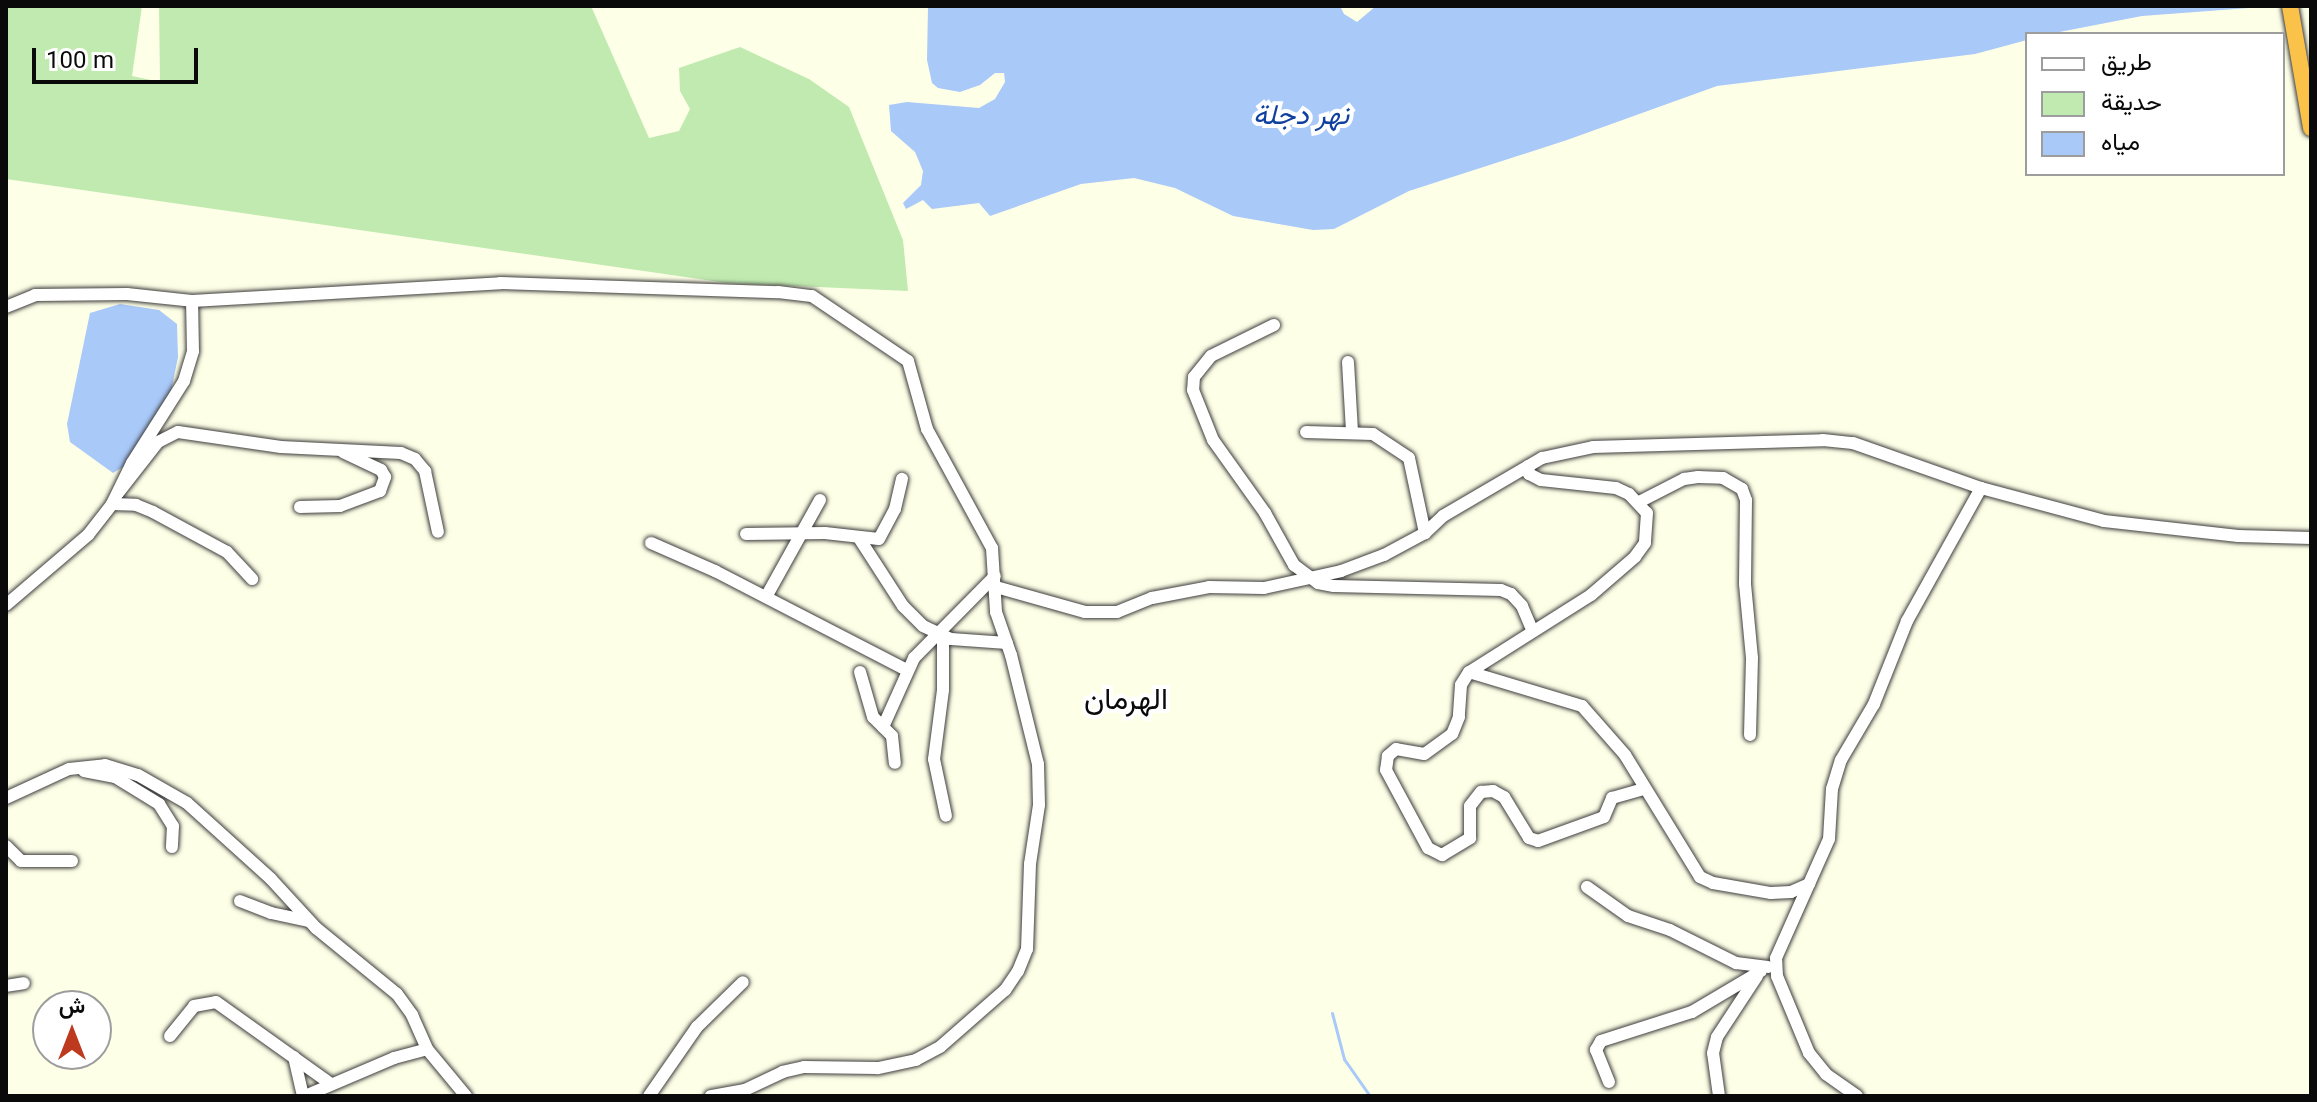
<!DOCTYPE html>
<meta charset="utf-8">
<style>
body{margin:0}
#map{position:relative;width:2317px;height:1102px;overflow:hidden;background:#feffe7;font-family:Georgia,Vazirmatn,serif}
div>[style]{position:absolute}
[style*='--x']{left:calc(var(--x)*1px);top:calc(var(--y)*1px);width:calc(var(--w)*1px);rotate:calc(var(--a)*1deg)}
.green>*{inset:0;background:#c1eab0}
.water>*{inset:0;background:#a9c9f9}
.stream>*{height:3px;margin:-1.5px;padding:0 1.5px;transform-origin:1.5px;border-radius:1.5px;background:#a9c9f9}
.roads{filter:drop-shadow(0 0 2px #3d3d3d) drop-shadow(0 0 2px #3d3d3d)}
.minor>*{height:12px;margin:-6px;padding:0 6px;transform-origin:6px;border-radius:6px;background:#fff}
.highway>*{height:16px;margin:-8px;padding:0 8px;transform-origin:8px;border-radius:8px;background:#fbc249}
span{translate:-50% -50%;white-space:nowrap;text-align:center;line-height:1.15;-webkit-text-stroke:8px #fff;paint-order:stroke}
.water-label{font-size:28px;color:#10409f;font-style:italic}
.quarter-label{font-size:30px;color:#0a0a0a}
.frame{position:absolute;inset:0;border:8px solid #0a0a0a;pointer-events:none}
.legend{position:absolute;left:2025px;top:32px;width:260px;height:144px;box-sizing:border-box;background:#fff;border:2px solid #9d9d9d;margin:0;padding:10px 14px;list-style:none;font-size:24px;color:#0a0a0a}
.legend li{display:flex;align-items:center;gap:16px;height:40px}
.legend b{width:40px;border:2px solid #9d9d9d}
.north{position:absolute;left:32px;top:990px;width:80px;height:80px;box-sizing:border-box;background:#fff;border:2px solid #9d9d9d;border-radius:50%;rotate:0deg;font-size:22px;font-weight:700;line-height:32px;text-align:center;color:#0a0a0a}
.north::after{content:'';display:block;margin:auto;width:28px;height:36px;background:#be3a1e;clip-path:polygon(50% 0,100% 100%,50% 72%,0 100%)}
.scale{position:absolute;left:32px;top:48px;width:166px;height:36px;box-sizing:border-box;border:4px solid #0a0a0a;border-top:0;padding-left:10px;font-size:24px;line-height:28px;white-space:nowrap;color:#0a0a0a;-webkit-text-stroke:6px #fff;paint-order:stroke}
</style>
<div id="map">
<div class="green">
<div style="clip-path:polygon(6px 6px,142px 6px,132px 76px,160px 82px,159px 6px,591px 6px,649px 138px,679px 131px,690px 109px,680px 91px,679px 68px,740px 47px,809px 79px,849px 107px,903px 240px,908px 291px,727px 283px,6px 179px)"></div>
</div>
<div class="water">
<div style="clip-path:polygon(928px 6px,1340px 6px,1344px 14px,1357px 22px,1376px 6px,2275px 6px,2142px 16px,2049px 34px,2027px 34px,2027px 40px,1975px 54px,1717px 86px,1567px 140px,1409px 191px,1334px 229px,1313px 230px,1233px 216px,1175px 188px,1134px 178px,1081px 184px,990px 216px,979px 203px,932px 209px,923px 200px,906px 209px,903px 203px,921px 185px,923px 171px,915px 152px,891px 131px,889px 105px,907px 102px,979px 108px,995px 99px,1005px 82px,1004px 73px,995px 73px,980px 85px,960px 92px,938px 88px,932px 83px,927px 60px)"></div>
<div style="clip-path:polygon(120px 304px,159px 310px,177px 324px,178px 357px,170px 396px,128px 464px,113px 473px,70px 442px,67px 424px,90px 313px)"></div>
</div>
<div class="stream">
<div style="--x:1332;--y:1013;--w:48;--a:75.4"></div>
<div style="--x:1344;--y:1059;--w:45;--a:54.9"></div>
</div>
<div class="roads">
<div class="minor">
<div style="--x:6;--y:307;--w:31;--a:-22"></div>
<div style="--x:35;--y:295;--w:92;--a:-0.6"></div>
<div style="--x:127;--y:294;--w:65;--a:6.1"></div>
<div style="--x:192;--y:301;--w:309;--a:-3.3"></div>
<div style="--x:500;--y:283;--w:278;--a:1.9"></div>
<div style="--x:778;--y:292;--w:34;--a:7"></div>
<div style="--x:812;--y:296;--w:116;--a:34.1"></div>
<div style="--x:908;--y:361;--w:71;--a:74.4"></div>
<div style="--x:927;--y:429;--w:136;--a:61.4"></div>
<div style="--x:992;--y:548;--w:64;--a:86.4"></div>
<div style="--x:996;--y:612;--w:46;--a:70.8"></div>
<div style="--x:1011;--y:655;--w:112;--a:76.1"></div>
<div style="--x:1038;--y:764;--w:41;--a:88.6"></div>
<div style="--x:1039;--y:805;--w:60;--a:98.7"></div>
<div style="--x:1030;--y:864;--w:85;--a:92"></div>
<div style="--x:1027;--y:949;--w:24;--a:112"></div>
<div style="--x:1018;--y:971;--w:23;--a:124"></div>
<div style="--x:1005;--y:990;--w:86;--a:138.8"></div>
<div style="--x:940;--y:1047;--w:27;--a:152"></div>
<div style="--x:916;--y:1060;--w:40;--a:168"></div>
<div style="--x:877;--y:1068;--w:73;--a:-179.2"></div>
<div style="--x:804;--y:1067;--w:22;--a:167"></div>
<div style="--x:783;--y:1072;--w:42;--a:154.7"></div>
<div style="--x:745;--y:1090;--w:35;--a:170"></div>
<div style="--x:1274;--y:325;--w:70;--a:153.8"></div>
<div style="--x:1211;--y:356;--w:27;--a:129"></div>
<div style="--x:1194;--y:377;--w:13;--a:94"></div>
<div style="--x:1193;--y:390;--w:54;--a:68.2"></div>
<div style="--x:1213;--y:440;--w:90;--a:54.5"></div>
<div style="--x:1265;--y:513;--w:60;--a:60.9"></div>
<div style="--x:1294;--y:565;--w:30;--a:37"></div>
<div style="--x:1318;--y:583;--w:16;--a:11"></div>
<div style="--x:1334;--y:586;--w:167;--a:1.4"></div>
<div style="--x:1501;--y:590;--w:11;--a:22"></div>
<div style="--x:1511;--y:594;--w:16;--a:47"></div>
<div style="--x:1522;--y:606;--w:25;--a:67"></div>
<div style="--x:1348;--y:362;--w:70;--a:86.7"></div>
<div style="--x:1306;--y:432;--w:67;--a:1.7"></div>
<div style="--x:1373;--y:434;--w:43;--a:33.7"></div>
<div style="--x:1409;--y:458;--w:77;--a:78"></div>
<div style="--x:1528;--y:466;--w:8;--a:83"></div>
<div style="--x:1529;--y:474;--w:13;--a:27"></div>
<div style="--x:1541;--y:480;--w:75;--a:6.1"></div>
<div style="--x:1616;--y:488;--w:14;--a:25"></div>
<div style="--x:1629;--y:494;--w:26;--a:47"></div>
<div style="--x:1647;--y:513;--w:30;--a:94"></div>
<div style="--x:1645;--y:543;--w:17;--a:126"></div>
<div style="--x:1635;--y:557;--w:58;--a:139.2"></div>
<div style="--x:1591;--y:595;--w:144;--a:147.7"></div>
<div style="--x:1469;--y:672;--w:15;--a:122"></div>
<div style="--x:1461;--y:685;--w:32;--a:94"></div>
<div style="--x:1459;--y:717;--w:18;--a:112"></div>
<div style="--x:1452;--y:734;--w:34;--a:144"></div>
<div style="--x:1424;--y:754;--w:28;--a:-170"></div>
<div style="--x:1396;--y:749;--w:11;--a:139"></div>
<div style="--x:1388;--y:756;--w:14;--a:98"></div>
<div style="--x:1386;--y:770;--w:89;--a:61.7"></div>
<div style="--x:1428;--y:848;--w:16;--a:27"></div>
<div style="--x:1442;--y:855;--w:33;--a:-31"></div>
<div style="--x:1470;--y:838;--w:32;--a:-90"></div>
<div style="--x:1470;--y:806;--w:18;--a:-52"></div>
<div style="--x:1481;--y:792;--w:12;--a:-5"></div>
<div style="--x:1493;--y:791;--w:13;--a:29"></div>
<div style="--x:1504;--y:797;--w:48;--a:58.6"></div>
<div style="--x:1529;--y:838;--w:9;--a:18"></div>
<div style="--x:1538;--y:841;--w:70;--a:-20"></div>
<div style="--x:1604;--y:817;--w:21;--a:-67"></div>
<div style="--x:1612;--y:798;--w:32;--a:-16"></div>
<div style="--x:118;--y:493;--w:65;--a:-51.9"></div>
<div style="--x:158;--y:442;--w:22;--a:-27"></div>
<div style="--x:178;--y:432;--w:104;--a:8.3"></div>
<div style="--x:281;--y:447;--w:120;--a:2.9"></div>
<div style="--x:401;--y:453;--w:15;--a:23"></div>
<div style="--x:415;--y:459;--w:16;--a:50"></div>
<div style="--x:425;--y:471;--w:62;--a:78"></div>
<div style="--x:1639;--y:502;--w:51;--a:-27.1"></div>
<div style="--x:1684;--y:479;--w:14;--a:-8"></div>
<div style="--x:1698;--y:477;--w:25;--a:2"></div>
<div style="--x:1723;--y:478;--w:22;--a:30"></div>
<div style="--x:1742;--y:489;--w:12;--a:70"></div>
<div style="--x:1746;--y:500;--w:84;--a:90.7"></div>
<div style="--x:1745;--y:584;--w:74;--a:84.6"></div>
<div style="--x:1752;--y:658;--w:77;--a:91.5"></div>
<div style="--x:112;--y:504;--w:24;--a:2"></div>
<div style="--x:136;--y:505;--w:18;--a:22"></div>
<div style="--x:153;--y:512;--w:84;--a:28.4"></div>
<div style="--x:227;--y:552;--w:37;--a:47"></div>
<div style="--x:300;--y:507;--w:40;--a:-1.4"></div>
<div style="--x:340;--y:506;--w:43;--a:-20.6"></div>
<div style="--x:380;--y:491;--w:15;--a:-70"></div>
<div style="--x:385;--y:477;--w:8;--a:-120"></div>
<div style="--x:381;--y:470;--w:42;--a:-154.7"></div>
<div style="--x:746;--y:534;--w:79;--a:-0.7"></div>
<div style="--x:825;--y:533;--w:54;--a:6.3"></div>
<div style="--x:879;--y:539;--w:34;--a:-62"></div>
<div style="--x:895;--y:509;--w:31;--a:-77"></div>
<div style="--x:859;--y:538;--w:81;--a:57.1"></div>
<div style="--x:903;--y:606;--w:28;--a:45"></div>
<div style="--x:923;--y:626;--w:31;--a:25"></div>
<div style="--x:951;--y:639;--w:56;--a:4.1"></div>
<div style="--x:651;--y:543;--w:70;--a:23.6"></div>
<div style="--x:715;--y:571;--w:216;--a:27.3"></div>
<div style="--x:996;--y:587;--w:92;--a:15.7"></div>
<div style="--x:1085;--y:612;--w:32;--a:0"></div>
<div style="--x:1117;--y:612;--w:38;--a:-22"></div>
<div style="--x:1152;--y:598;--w:58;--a:-10.9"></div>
<div style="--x:1209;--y:587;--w:55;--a:1"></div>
<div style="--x:1264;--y:588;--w:79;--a:-12.4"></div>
<div style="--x:1341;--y:571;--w:46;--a:-20.4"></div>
<div style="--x:1384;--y:555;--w:47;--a:-28.2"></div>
<div style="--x:1425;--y:533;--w:25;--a:-43"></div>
<div style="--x:1443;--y:516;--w:115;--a:-30.4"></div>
<div style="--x:1542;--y:458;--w:52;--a:-12.2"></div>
<div style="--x:1593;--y:447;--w:230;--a:-1.7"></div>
<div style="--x:1823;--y:440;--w:30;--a:6"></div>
<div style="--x:1853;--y:443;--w:136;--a:19.4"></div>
<div style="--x:1981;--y:488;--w:127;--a:15"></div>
<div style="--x:2104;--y:521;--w:135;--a:6.4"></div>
<div style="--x:2238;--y:536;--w:73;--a:1.6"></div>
<div style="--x:766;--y:597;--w:111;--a:-60.9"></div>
<div style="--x:6;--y:605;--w:108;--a:-40.5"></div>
<div style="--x:88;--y:535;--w:39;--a:-52"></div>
<div style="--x:112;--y:504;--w:46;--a:-64"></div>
<div style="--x:132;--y:463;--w:97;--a:-57.6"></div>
<div style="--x:184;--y:381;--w:31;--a:-73"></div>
<div style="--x:193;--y:351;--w:50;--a:-91.1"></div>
<div style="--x:943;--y:637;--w:53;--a:90"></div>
<div style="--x:943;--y:690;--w:70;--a:97.4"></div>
<div style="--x:934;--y:759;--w:58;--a:78.1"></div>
<div style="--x:860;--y:672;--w:47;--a:73.9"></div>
<div style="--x:873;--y:717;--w:27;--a:45"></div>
<div style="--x:892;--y:736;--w:27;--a:84"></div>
<div style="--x:1469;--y:672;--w:118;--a:16.7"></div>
<div style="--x:1582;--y:706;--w:65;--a:48.7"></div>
<div style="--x:1625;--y:755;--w:143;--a:58.4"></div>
<div style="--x:1700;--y:877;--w:14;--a:25"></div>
<div style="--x:1713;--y:883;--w:59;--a:9.8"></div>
<div style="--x:1771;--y:893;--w:20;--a:-3"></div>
<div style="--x:1791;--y:892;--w:20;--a:-24"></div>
<div style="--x:883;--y:727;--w:76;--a:-65.8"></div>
<div style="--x:914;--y:658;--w:115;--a:-45.4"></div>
<div style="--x:84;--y:771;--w:32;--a:11"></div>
<div style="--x:115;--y:777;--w:52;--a:31.5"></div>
<div style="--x:159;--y:804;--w:26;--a:58"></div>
<div style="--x:173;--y:826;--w:21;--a:93"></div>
<div style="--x:6;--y:798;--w:69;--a:-24.7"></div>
<div style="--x:69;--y:769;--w:36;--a:-6"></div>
<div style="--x:105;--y:765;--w:34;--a:17"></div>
<div style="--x:138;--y:775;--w:56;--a:29.7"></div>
<div style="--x:187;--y:803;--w:113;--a:42.1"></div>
<div style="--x:271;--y:879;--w:67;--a:47.4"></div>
<div style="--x:316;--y:928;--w:104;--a:39.2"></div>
<div style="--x:397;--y:994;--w:26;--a:54"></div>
<div style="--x:412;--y:1015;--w:37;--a:66"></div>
<div style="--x:427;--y:1049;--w:61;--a:50.3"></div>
<div style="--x:6;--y:846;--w:21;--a:45"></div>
<div style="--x:21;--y:861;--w:51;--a:0"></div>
<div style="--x:1587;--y:887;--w:50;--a:35.3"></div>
<div style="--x:1628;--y:916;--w:44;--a:18.4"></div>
<div style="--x:1670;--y:930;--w:74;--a:26.6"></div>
<div style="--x:1736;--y:963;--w:32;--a:7"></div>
<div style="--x:240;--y:901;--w:33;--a:21"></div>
<div style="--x:271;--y:913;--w:38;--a:12"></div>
<div style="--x:6;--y:986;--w:18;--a:-9"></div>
<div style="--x:170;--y:1036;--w:38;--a:-51"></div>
<div style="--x:194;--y:1006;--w:22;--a:-10"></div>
<div style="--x:216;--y:1002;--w:141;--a:35.5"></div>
<div style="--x:294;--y:1057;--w:40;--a:77"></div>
<div style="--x:1609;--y:1082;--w:35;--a:-112"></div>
<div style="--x:1596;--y:1050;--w:10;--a:-61"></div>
<div style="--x:1601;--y:1041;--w:96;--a:-17.7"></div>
<div style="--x:1692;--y:1012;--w:80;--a:-30.7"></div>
<div style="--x:305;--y:1096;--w:97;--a:-23.1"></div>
<div style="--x:394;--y:1058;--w:34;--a:-15"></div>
<div style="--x:649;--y:1096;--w:84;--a:-55.2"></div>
<div style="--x:697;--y:1027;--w:64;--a:-44.4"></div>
<div style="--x:1719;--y:1096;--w:43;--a:-97.9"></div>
<div style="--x:1713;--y:1053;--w:16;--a:-76"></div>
<div style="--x:1717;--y:1037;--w:73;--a:-56.7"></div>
<div style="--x:1857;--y:1096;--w:38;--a:-145"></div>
<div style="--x:1826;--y:1074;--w:27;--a:-129"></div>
<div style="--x:1809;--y:1053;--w:83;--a:-112.6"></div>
<div style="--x:1777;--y:976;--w:18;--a:-93"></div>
<div style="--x:1776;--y:958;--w:130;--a:-66"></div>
<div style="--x:1829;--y:839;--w:50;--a:-86.6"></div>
<div style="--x:1832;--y:789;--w:30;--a:-73"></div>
<div style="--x:1841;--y:760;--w:65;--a:-59.5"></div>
<div style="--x:1874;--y:704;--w:89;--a:-68.3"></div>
<div style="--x:1907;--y:621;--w:152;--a:-60.9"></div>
</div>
<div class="highway">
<div style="--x:2290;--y:6;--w:124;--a:80.2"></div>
</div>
</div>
<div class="water-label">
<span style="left:1301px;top:117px">نهر دجلة</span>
</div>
<div class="quarter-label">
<span style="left:1126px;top:702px">الهرمان</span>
</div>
<div class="frame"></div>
<ul class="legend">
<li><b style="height:10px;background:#fff"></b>طريق</li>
<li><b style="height:22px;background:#c1eab0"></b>حديقة</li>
<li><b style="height:22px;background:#a9c9f9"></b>مياه</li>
</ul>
<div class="north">ش</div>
<div class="scale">100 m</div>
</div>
